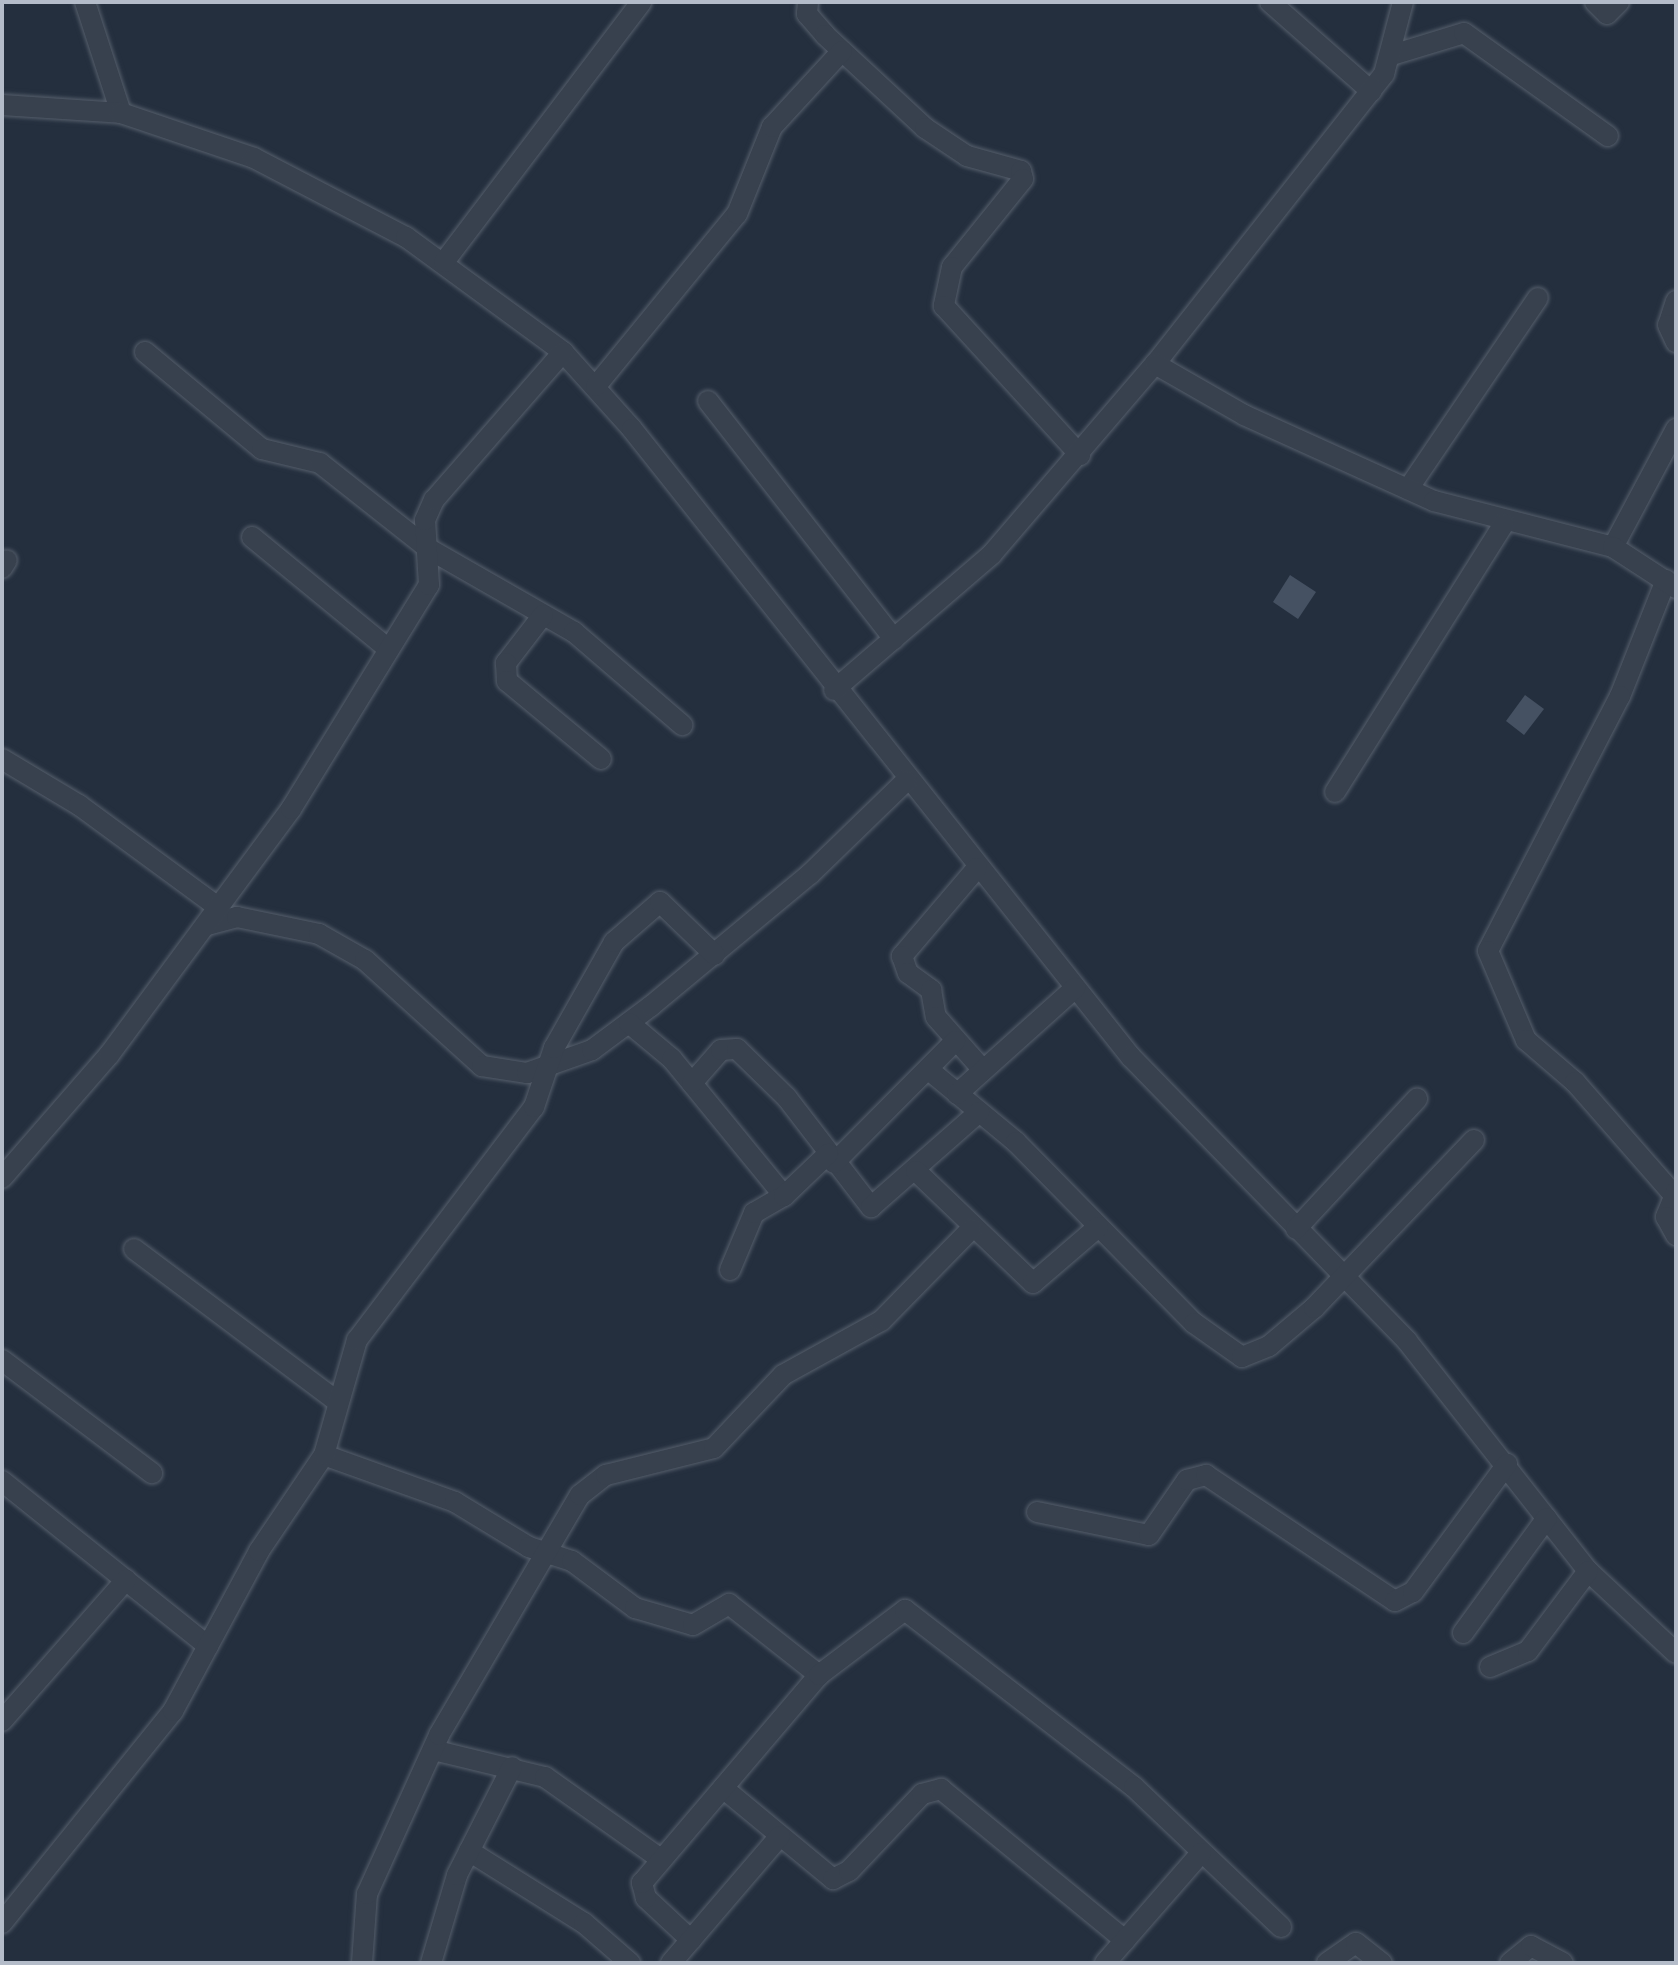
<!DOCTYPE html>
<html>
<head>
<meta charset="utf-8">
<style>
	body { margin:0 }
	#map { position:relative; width:1678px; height:1965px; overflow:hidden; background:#242f3e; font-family:"Roboto Condensed",sans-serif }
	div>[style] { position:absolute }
	.building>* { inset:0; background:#455162 }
	.roads { filter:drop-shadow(0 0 2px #565f6c) drop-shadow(0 0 2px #565f6c) }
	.street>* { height:20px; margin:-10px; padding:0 10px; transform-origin:10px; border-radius:10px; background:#38414e }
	span { translate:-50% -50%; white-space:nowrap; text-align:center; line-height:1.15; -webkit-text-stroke:6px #1d2633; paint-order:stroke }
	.frame { position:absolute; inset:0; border:4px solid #b4bcc9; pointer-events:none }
</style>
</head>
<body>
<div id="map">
	<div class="building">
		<div style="clip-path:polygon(1290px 575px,1316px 592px,1298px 619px,1273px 602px)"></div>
		<div style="clip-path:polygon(1525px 695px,1544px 709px,1524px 735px,1506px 721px)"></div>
	</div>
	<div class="roads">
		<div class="street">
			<div style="left:85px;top:2px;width:117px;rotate:72deg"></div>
			<div style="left:808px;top:2px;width:12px;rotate:95deg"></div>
			<div style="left:807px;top:14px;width:28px;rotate:49deg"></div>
			<div style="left:825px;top:35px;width:137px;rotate:42.9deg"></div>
			<div style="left:925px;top:128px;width:50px;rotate:33.7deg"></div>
			<div style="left:967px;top:156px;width:56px;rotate:15.5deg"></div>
			<div style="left:1021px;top:171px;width:8px;rotate:76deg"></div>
			<div style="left:1023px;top:179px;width:113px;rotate:128.9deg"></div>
			<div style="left:952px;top:267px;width:40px;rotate:102deg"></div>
			<div style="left:944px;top:306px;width:202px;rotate:47.6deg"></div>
			<div style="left:1270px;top:2px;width:135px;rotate:41.4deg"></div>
			<div style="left:1595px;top:2px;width:17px;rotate:45deg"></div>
			<div style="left:1607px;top:14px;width:17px;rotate:-45deg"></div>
			<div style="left:1392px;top:55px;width:75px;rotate:-17deg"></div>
			<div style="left:1464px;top:33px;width:177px;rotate:35.6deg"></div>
			<div style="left:2px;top:105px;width:119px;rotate:3.8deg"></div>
			<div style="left:121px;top:113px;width:140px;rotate:18.7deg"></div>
			<div style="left:254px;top:158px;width:171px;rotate:27.5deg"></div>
			<div style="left:406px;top:237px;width:195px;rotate:36.2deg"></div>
			<div style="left:563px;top:352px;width:103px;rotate:48.1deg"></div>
			<div style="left:632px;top:429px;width:802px;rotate:51.53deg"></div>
			<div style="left:1131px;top:1057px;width:396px;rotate:45.8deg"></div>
			<div style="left:1407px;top:1341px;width:293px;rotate:51.8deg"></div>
			<div style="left:1588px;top:1571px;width:120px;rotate:43deg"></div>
			<div style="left:444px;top:262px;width:326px;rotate:-52.8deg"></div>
			<div style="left:1676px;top:301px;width:25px;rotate:108deg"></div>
			<div style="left:1668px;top:325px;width:19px;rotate:65deg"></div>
			<div style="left:145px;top:352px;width:152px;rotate:39.7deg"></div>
			<div style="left:262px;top:449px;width:60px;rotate:13.6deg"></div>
			<div style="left:320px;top:463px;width:139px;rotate:38.3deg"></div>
			<div style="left:429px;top:549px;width:167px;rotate:29.8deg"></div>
			<div style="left:574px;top:632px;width:143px;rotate:40.7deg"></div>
			<div style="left:1155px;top:364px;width:370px;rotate:-51.7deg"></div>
			<div style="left:1384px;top:74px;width:74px;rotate:-75.2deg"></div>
			<div style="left:596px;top:386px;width:222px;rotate:-50.7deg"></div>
			<div style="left:737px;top:214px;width:94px;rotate:-68.1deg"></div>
			<div style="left:772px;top:127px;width:103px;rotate:-47.4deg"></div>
			<div style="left:708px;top:401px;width:302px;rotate:52deg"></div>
			<div style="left:1408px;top:489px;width:231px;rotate:-55.8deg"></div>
			<div style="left:252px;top:537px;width:175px;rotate:39.4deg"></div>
			<div style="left:1613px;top:547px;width:134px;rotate:-61.9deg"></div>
			<div style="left:2px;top:568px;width:9px;rotate:-58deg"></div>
			<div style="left:1666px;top:580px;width:125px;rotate:111.6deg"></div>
			<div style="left:1620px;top:696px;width:287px;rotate:117.4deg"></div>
			<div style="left:1488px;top:951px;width:97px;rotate:66.9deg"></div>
			<div style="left:1526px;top:1040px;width:65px;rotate:40.6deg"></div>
			<div style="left:1575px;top:1082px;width:150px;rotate:48.8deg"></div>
			<div style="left:543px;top:615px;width:61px;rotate:127.6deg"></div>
			<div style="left:506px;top:663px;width:18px;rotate:87deg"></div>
			<div style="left:507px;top:681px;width:122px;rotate:39.7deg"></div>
			<div style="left:834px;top:690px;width:208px;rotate:-40.7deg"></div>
			<div style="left:992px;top:554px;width:250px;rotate:-49.4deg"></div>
			<div style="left:1155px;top:364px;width:103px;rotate:29.8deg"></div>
			<div style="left:1244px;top:415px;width:209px;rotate:24.4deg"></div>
			<div style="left:1434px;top:501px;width:185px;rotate:14.4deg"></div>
			<div style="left:1613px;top:547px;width:75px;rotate:33.1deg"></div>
			<div style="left:2px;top:759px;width:90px;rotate:30.9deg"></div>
			<div style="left:79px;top:805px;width:174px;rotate:36.3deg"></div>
			<div style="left:1335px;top:792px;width:317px;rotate:-57.8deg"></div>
			<div style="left:977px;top:868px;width:116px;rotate:130.4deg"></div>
			<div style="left:902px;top:956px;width:18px;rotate:71deg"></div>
			<div style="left:908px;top:973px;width:29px;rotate:36deg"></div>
			<div style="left:931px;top:990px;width:27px;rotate:80deg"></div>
			<div style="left:936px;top:1017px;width:71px;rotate:48.4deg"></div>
			<div style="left:207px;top:925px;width:31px;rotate:-15deg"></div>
			<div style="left:237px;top:917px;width:84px;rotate:11.7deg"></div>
			<div style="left:319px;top:934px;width:53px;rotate:29.5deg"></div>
			<div style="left:365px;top:960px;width:158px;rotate:42.2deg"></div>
			<div style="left:482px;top:1066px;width:46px;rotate:8.8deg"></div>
			<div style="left:527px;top:1073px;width:69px;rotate:-19.5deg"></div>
			<div style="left:592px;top:1050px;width:74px;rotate:-36.7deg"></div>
			<div style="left:651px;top:1006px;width:207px;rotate:-39.7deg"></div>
			<div style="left:810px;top:874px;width:134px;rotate:-44.1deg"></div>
			<div style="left:629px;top:1023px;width:56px;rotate:39.9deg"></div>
			<div style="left:672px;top:1059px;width:177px;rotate:50.7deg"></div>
			<div style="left:929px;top:1070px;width:113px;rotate:39.6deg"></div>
			<div style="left:1016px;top:1142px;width:254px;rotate:45.5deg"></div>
			<div style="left:1194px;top:1323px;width:59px;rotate:35.3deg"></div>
			<div style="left:1242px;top:1357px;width:29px;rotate:-22deg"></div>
			<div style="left:1269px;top:1346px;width:59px;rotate:-40.2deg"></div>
			<div style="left:1314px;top:1308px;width:232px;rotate:-46.4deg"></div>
			<div style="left:692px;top:1083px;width:44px;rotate:-48.7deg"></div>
			<div style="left:721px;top:1050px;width:16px;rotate:-4deg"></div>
			<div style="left:737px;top:1049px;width:70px;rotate:44.4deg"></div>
			<div style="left:787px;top:1098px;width:138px;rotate:52.4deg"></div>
			<div style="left:871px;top:1207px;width:144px;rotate:-41.3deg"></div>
			<div style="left:957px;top:1094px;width:159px;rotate:-41.9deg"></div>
			<div style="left:834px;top:1163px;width:172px;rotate:-45.2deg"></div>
			<div style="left:916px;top:1171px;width:162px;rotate:43.7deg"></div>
			<div style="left:1033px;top:1283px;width:86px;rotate:-40.7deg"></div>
			<div style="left:2px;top:1178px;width:163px;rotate:-49deg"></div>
			<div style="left:109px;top:1055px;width:306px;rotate:-53.5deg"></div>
			<div style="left:291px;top:809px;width:263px;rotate:-58.4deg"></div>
			<div style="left:429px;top:585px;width:65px;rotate:-93.5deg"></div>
			<div style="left:425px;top:520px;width:22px;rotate:-66deg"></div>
			<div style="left:434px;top:500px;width:196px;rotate:-48.9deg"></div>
			<div style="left:1676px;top:1192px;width:27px;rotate:112deg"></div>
			<div style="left:1666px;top:1217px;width:21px;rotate:61deg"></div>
			<div style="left:1296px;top:1229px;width:178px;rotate:-47.1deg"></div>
			<div style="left:134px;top:1249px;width:255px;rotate:36.9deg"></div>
			<div style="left:730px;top:1270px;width:62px;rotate:-67.2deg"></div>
			<div style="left:754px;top:1213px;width:34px;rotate:-30deg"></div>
			<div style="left:784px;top:1196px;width:61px;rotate:-43.7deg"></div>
			<div style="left:2px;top:1360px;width:188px;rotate:37deg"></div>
			<div style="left:324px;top:1455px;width:139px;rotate:19.7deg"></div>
			<div style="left:455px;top:1502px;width:87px;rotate:31.3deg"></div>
			<div style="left:529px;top:1547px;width:45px;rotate:18deg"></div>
			<div style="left:572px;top:1561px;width:79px;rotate:36.7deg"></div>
			<div style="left:635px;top:1608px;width:60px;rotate:16.3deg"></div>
			<div style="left:693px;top:1625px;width:42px;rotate:-30.3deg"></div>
			<div style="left:729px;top:1604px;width:115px;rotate:38.3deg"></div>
			<div style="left:2px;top:1481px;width:264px;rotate:38.7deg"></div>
			<div style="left:1037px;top:1512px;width:114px;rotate:11.6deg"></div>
			<div style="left:1149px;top:1535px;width:67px;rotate:-55.4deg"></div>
			<div style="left:1187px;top:1480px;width:20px;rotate:-15deg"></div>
			<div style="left:1206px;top:1475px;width:227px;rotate:33.7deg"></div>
			<div style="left:1395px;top:1601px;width:20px;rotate:-27deg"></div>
			<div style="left:1413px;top:1592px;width:159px;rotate:-53.7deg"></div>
			<div style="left:1463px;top:1633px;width:142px;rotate:-53.9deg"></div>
			<div style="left:1490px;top:1667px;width:41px;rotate:-22.8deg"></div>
			<div style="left:1528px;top:1651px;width:100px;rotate:-53.1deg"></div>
			<div style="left:2px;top:1721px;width:188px;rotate:-48.7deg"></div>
			<div style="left:433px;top:1750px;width:115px;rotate:13.6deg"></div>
			<div style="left:545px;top:1777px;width:142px;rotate:35.3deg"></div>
			<div style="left:723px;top:1788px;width:143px;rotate:39.6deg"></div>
			<div style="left:833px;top:1879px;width:18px;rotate:-27deg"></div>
			<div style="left:849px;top:1871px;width:106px;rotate:-46.5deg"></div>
			<div style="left:922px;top:1794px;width:20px;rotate:-15deg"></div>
			<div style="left:941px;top:1789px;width:238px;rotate:39.4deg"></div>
			<div style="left:469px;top:1851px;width:136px;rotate:32.1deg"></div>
			<div style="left:584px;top:1923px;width:61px;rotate:41deg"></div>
			<div style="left:2px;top:1923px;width:272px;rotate:-51.1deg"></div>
			<div style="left:173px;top:1711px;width:182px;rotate:-61.7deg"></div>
			<div style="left:259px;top:1551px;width:116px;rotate:-55.9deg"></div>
			<div style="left:324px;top:1455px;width:120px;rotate:-74deg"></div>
			<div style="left:357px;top:1340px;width:293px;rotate:-52.8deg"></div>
			<div style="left:534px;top:1107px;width:62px;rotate:-71.3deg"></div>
			<div style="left:554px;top:1048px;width:122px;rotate:-60.5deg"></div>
			<div style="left:614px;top:942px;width:61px;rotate:-41deg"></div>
			<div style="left:660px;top:902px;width:76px;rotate:43.9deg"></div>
			<div style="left:691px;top:1940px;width:62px;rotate:-137deg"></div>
			<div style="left:646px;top:1898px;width:16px;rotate:-105deg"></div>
			<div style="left:642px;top:1883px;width:273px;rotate:-49.6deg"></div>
			<div style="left:819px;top:1675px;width:108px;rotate:-37.1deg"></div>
			<div style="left:905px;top:1610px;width:289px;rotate:37.7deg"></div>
			<div style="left:1134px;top:1787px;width:203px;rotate:43.6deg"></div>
			<div style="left:362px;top:1963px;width:69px;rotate:-85.9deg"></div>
			<div style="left:367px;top:1894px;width:175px;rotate:-65.6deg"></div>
			<div style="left:439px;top:1735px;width:278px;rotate:-59.6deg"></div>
			<div style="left:580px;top:1495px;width:33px;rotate:-38deg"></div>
			<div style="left:606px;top:1475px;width:111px;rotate:-14deg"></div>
			<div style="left:714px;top:1448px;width:100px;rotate:-46.6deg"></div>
			<div style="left:783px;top:1375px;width:112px;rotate:-28.9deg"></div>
			<div style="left:881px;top:1321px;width:129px;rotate:-45.6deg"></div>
			<div style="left:431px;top:1963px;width:92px;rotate:-73.5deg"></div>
			<div style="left:457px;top:1875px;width:121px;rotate:-63deg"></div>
			<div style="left:671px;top:1963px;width:167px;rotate:-49.4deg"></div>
			<div style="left:1105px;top:1963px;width:146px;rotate:-48.9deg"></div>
			<div style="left:1327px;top:1963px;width:35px;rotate:-35deg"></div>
			<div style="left:1356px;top:1943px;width:33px;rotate:38deg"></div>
			<div style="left:1510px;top:1963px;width:27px;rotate:-39deg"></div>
			<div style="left:1531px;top:1946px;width:36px;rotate:28deg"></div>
		</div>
	</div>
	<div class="frame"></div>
</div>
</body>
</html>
